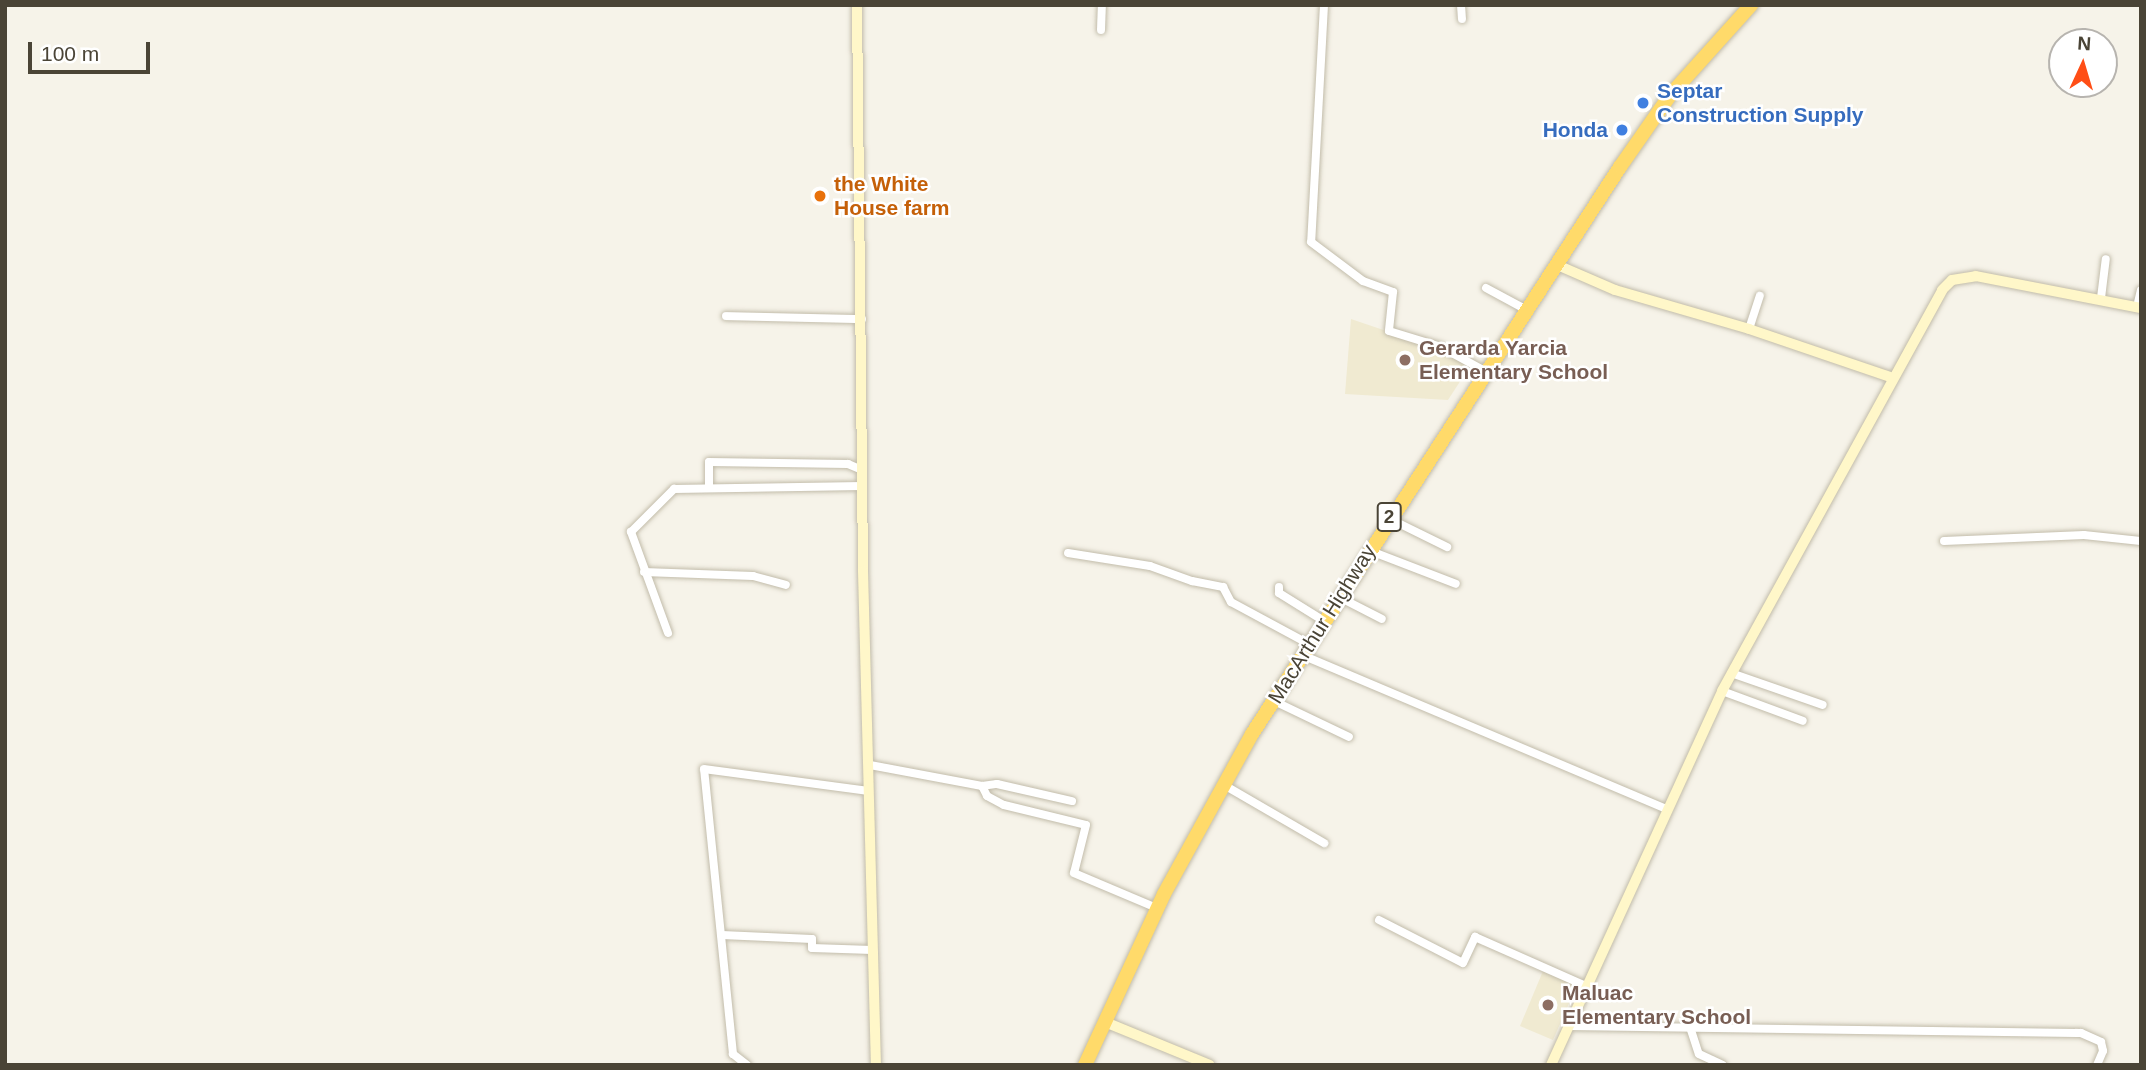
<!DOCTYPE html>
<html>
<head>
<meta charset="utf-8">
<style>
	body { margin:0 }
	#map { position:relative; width:2146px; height:1070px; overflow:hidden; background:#f6f3e9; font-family:Arial,sans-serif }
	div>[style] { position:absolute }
	.education>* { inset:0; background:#f0ead1 }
	.roads { filter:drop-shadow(0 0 2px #c2bcaa) drop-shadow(0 0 2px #c2bcaa) }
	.street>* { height:8px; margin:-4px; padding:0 4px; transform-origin:4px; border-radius:4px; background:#fff }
	.secondary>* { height:10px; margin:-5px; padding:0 5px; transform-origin:5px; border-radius:5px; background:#fff7c9 }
	.highway>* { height:14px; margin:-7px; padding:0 7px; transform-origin:7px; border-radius:7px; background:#ffda6a }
	.dots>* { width:19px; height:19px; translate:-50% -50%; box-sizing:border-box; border:4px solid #fff; border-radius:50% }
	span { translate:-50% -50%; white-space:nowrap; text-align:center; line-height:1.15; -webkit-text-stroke:5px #fff; paint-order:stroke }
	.shield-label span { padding:2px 5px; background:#fff; border:2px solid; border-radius:5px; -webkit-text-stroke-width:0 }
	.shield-label { font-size:19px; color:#4a4436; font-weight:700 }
	.shop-label { font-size:21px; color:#366cbe; font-weight:700 }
	.left { translate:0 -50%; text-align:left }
	.right { translate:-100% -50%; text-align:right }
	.food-label { font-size:21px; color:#c56008; font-weight:700 }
	.education-label { font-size:21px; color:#785e54; font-weight:700 }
	.street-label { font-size:21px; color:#4a4436 }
	.frame { position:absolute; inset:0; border:7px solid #4a4436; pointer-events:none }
	.north { position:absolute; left:2048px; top:28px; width:70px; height:70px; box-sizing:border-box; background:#fff; border:2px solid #b7b4af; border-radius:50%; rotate:4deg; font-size:19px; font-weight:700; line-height:28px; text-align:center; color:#4a4436 }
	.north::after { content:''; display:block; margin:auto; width:24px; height:32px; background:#ff4e16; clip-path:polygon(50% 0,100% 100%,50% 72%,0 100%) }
	.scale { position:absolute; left:28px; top:42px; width:122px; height:32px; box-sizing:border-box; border:4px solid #4a4436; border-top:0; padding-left:9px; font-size:21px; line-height:24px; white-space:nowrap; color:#4a4436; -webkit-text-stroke:5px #fff; paint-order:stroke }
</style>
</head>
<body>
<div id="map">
	<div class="education">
		<div style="clip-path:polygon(1351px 319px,1454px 354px,1470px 366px,1448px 400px,1345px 394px)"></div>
		<div style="clip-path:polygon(1543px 971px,1577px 985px,1553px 1040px,1520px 1026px)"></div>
	</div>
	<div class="roads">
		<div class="street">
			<div style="left:1324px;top:5px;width:237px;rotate:93.1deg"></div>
			<div style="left:1311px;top:242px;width:65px;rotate:36.9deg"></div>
			<div style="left:1363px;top:281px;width:32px;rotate:20deg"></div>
			<div style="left:1393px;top:292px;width:39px;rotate:96deg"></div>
			<div style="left:1389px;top:331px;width:54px;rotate:17.1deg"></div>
			<div style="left:1441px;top:347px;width:50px;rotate:28.6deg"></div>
			<div style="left:1461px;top:5px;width:14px;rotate:86deg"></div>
			<div style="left:1101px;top:30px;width:25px;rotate:-88deg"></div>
			<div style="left:1486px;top:288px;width:44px;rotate:28.3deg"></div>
			<div style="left:2101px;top:298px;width:39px;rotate:-83deg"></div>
			<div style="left:2137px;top:307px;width:17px;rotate:-77deg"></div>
			<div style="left:726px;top:316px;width:136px;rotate:1.3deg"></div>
			<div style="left:1749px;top:329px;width:35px;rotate:-72deg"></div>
			<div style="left:709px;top:486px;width:24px;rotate:-90deg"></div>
			<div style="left:709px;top:462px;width:139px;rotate:0.8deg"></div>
			<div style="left:848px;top:464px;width:15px;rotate:23deg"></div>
			<div style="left:1388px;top:518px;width:66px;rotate:26.2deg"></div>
			<div style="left:1944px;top:541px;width:140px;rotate:-2.5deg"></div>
			<div style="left:2084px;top:535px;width:57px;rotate:6deg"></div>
			<div style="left:1368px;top:550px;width:94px;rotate:21.1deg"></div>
			<div style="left:1068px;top:553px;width:83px;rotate:9deg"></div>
			<div style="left:1150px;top:566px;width:45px;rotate:19.7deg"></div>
			<div style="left:1192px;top:581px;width:32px;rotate:11deg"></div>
			<div style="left:1223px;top:587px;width:17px;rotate:62deg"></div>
			<div style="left:1231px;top:602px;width:89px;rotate:28.3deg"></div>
			<div style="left:644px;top:572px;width:109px;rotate:2.1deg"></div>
			<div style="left:753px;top:576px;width:34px;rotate:15deg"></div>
			<div style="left:1279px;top:587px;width:6px;rotate:90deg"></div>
			<div style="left:1279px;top:593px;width:53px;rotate:31.9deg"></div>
			<div style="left:1339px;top:597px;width:48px;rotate:27.1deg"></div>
			<div style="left:668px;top:633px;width:108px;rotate:-110.1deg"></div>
			<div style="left:631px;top:532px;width:61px;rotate:-45deg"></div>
			<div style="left:674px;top:489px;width:188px;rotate:-0.9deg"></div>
			<div style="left:1302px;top:655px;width:394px;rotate:22.9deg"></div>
			<div style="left:1731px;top:673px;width:97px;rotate:19.2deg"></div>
			<div style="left:1722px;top:691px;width:86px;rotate:20.3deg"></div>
			<div style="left:1274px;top:701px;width:83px;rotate:25.6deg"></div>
			<div style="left:870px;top:765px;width:114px;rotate:10.6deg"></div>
			<div style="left:982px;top:786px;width:15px;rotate:-8deg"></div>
			<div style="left:997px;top:784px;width:77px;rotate:12.8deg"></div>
			<div style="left:1224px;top:785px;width:116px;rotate:30.1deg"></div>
			<div style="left:982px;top:786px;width:11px;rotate:63deg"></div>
			<div style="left:987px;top:796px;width:19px;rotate:28deg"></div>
			<div style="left:1004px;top:805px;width:84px;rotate:13.7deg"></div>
			<div style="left:1086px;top:825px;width:49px;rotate:104deg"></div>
			<div style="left:1074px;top:873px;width:90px;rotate:22.9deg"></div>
			<div style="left:1379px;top:920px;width:94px;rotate:27.1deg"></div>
			<div style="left:1463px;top:963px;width:29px;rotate:-65deg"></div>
			<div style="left:1475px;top:937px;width:121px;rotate:23.8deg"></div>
			<div style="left:722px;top:935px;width:90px;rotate:2.5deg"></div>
			<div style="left:812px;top:939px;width:9px;rotate:90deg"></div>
			<div style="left:812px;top:948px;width:60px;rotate:1.9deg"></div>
			<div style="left:1569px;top:1026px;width:512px;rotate:0.78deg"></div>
			<div style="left:2081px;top:1033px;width:22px;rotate:24deg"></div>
			<div style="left:2101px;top:1042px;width:9px;rotate:77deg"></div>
			<div style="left:2103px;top:1051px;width:15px;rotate:113deg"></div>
			<div style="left:1690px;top:1027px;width:28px;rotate:72deg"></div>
			<div style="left:1699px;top:1054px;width:26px;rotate:25deg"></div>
			<div style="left:747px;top:1065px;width:18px;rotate:-142deg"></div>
			<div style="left:733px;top:1054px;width:286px;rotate:-95.8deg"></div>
			<div style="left:704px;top:769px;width:166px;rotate:7.6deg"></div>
		</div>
		<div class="secondary">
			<div style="left:857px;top:5px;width:566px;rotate:89.39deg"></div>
			<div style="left:863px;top:571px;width:494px;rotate:88.5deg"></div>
			<div style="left:1555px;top:264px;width:65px;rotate:23.4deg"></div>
			<div style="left:1615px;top:290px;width:140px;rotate:16.2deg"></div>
			<div style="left:1749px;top:329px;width:152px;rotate:18.8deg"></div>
			<div style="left:1105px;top:1022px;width:113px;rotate:22.3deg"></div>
			<div style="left:1551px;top:1065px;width:411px;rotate:-65.4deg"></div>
			<div style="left:1722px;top:691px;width:457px;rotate:-61.2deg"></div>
			<div style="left:1942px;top:290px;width:14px;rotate:-45deg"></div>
			<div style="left:1952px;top:280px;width:24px;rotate:-9deg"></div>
			<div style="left:1976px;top:276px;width:168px;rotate:11deg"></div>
		</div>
		<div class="highway">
			<div style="left:1085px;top:1065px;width:188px;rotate:-65.2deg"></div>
			<div style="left:1164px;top:894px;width:183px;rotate:-61.2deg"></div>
			<div style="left:1252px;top:734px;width:676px;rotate:-57.02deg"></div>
			<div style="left:1620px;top:167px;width:89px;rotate:-55.1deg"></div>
			<div style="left:1671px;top:94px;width:120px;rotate:-48deg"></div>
		</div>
	</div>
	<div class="dots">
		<div style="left:1643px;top:103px;background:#3f7fe0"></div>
		<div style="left:1622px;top:130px;background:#3f7fe0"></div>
		<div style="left:820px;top:196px;background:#e8710a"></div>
		<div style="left:1405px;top:360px;background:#8d6e63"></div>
		<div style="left:1548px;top:1005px;background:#8d6e63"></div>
	</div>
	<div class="shield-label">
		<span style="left:1389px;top:517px">2</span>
	</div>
	<div class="shop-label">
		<span class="left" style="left:1657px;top:103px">Septar<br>Construction Supply</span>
		<span class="right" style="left:1608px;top:130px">Honda</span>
	</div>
	<div class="food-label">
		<span class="left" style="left:834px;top:196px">the White<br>House farm</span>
	</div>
	<div class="education-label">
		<span class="left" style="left:1419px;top:360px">Gerarda Yarcia<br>Elementary School</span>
		<span class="left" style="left:1562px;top:1005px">Maluac<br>Elementary School</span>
	</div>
	<div class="street-label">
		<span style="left:1322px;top:624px;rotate:-58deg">MacArthur Highway</span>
	</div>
	<div class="frame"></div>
	<div class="north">N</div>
	<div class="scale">100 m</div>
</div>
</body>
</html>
